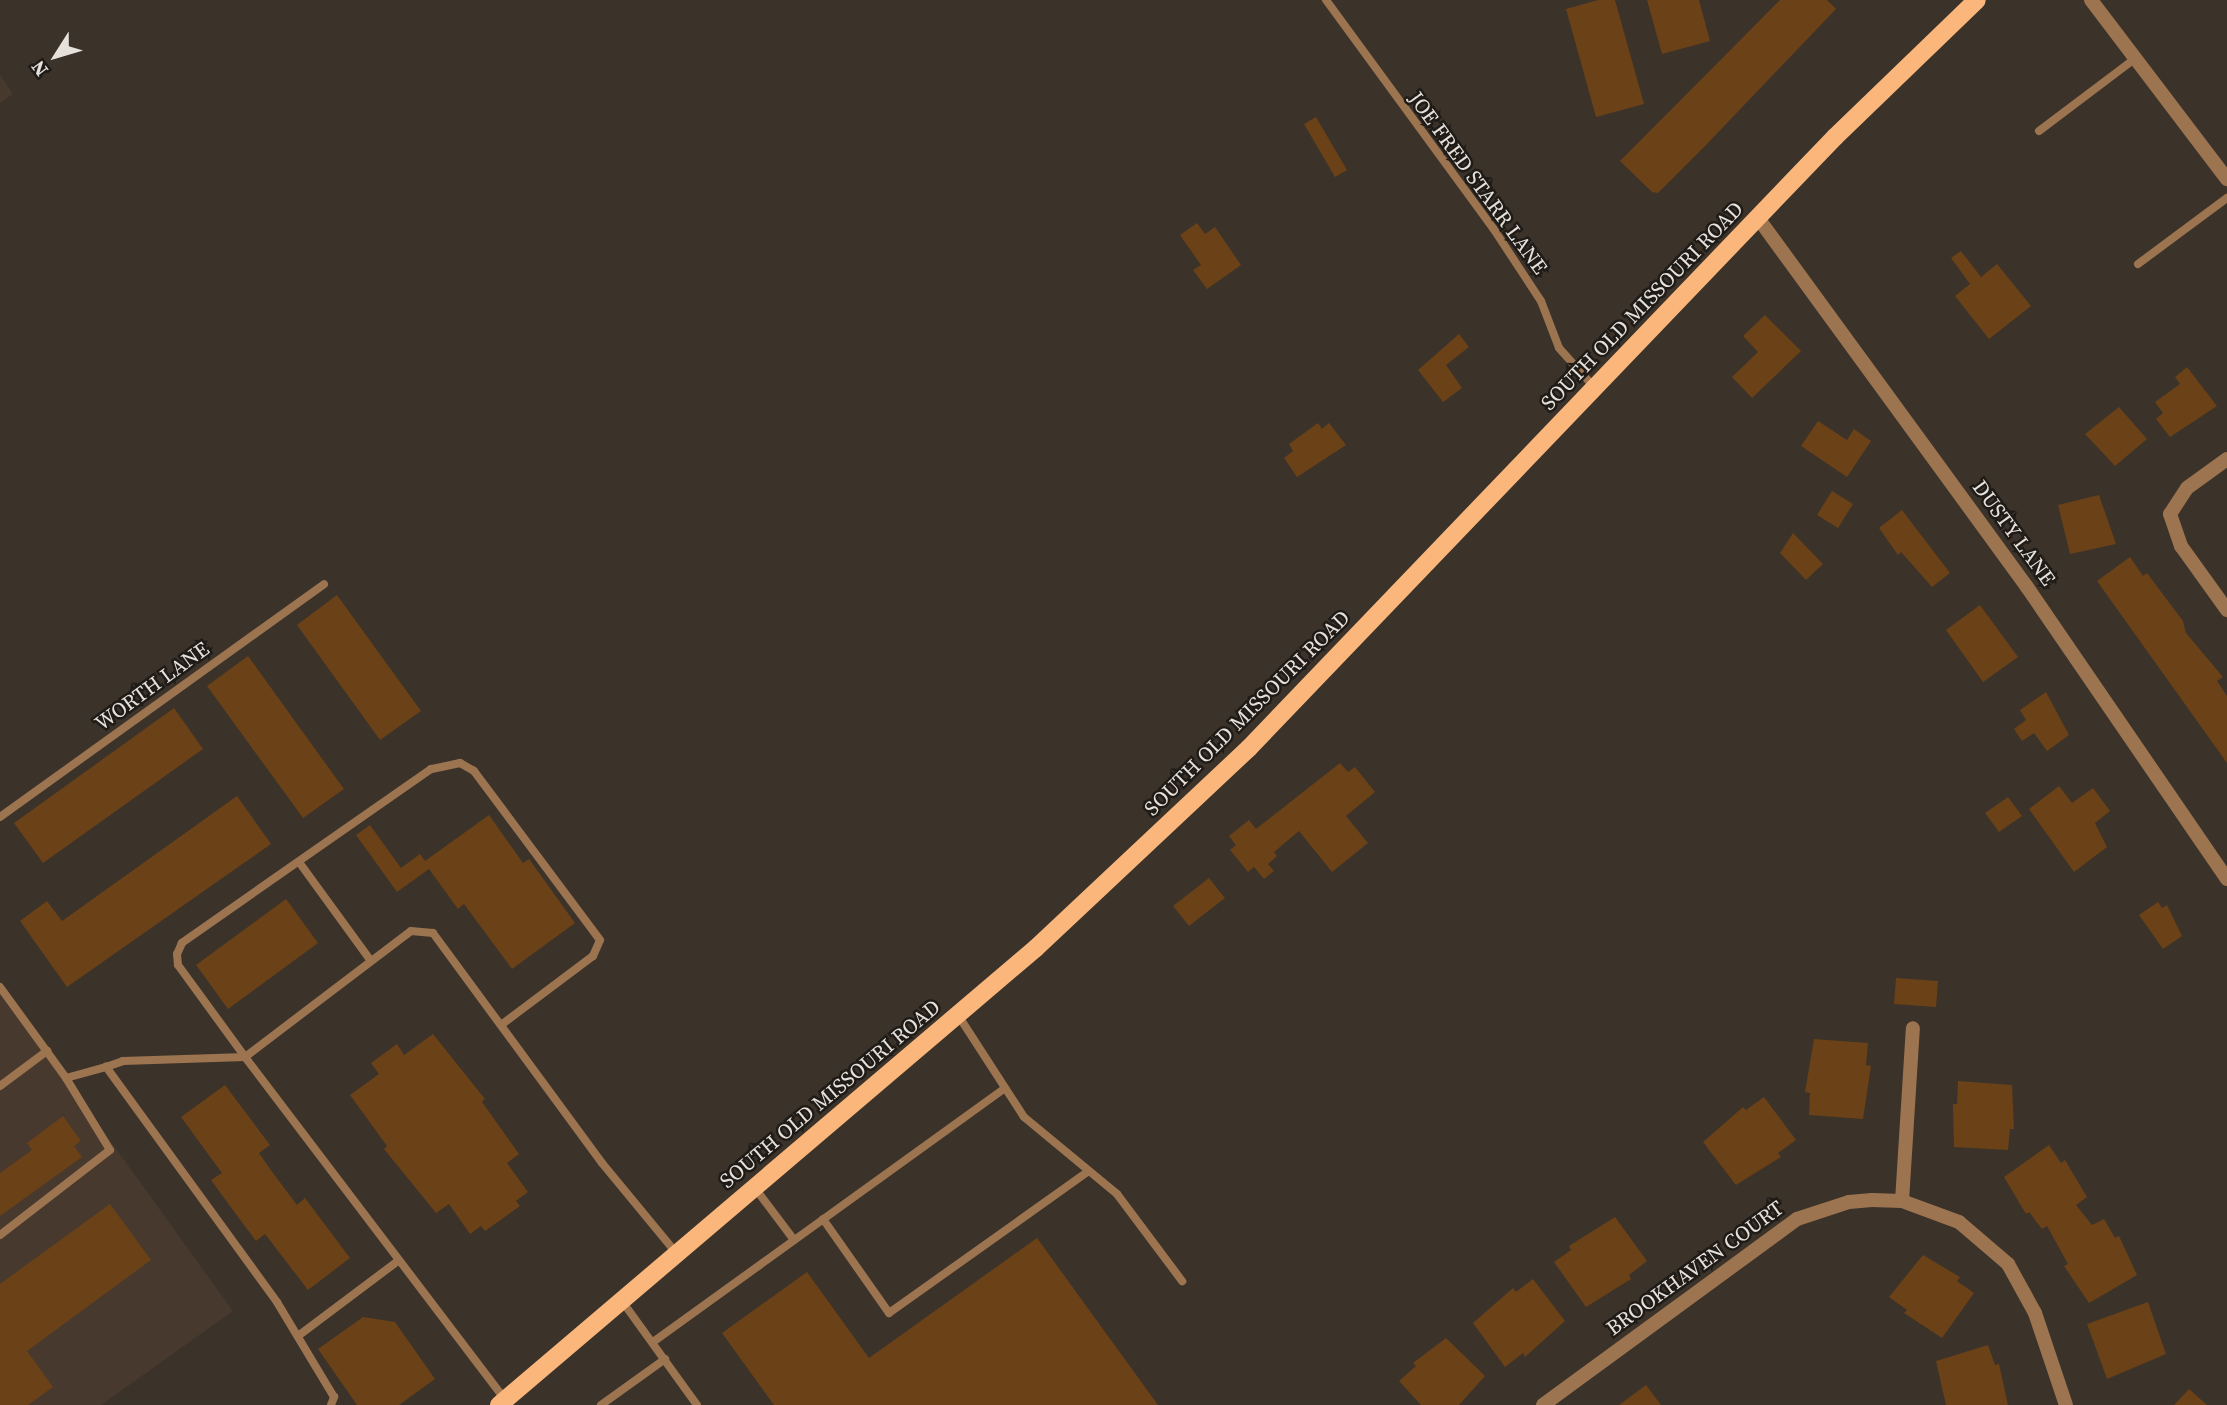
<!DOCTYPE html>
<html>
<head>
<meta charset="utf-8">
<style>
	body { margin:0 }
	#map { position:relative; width:2227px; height:1405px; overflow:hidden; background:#3b322a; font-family:"Source Serif 4",serif }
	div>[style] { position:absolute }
	.built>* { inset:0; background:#48392e }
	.building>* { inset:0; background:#6b4117 }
	.service>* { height:8px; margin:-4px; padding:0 4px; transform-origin:4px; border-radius:4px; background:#9d7450 }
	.minor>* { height:14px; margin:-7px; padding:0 7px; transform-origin:7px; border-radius:7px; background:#9d7450 }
	.primary>* { height:18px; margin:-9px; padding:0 9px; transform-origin:9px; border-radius:9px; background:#fbb77b }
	span { translate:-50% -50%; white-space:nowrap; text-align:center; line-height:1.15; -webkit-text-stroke:5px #1f1b17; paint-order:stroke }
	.street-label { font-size:21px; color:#e7e1dc }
	.north { position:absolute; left:21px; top:21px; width:70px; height:70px; -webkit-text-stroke:5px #1f1b17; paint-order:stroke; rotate:233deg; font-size:19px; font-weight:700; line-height:28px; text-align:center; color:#e7e1dc }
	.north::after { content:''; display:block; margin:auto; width:24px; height:32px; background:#e7e1dc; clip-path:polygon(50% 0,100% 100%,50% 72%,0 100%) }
</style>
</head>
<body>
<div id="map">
	<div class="built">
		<div style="clip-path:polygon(0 75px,13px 94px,0 103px)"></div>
		<div style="clip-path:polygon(0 988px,233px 1311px,101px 1405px,0 1405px)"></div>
	</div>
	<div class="building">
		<div style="clip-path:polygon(1598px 0,1615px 0,1644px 104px,1596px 117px,1566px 9px)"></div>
		<div style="clip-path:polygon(1647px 0,1699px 0,1710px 41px,1662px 54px)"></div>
		<div style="clip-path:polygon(1780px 0,1827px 0,1836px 9px,1707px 144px,1658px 193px,1652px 192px,1620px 161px)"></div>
		<div style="clip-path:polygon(1316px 117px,1347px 170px,1335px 177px,1304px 124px)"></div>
		<div style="clip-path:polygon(1197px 223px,1205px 234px,1215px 227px,1241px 265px,1207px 289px,1193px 270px,1201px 265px,1180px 235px)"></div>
		<div style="clip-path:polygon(1961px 251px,1981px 277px,1997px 264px,2031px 306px,1989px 339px,1955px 296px,1970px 284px,1951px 258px)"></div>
		<div style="clip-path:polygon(1765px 315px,1801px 351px,1752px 398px,1732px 377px,1758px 352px,1743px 336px)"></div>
		<div style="clip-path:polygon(1459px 334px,1469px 347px,1446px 365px,1462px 388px,1443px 402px,1418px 370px)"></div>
		<div style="clip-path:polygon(2187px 367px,2217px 406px,2170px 437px,2156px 419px,2163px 413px,2155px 402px,2180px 384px,2175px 377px)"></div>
		<div style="clip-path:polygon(2119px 407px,2147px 439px,2115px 466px,2085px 434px)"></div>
		<div style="clip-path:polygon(1818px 421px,1847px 440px,1854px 429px,1871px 441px,1847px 477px,1801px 446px)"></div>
		<div style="clip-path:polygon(1318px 423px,1322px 429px,1329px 423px,1346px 445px,1297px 477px,1284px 458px,1293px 451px,1289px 444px)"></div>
		<div style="clip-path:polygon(1832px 491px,1853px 504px,1838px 528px,1817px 515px)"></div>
		<div style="clip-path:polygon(2099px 495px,2116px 544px,2070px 554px,2058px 505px)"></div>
		<div style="clip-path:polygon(1902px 510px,1950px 573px,1932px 587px,1901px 552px,1898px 555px,1879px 528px)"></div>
		<div style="clip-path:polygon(1793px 533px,1823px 564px,1806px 580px,1780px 553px)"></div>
		<div style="clip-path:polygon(2130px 557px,2143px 576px,2147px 573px,2183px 621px,2186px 633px,2223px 677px,2217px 681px,2227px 696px,2227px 763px,2097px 581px)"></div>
		<div style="clip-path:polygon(337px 595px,421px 711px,380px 740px,297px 625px)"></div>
		<div style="clip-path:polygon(1980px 605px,2018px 657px,1983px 682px,1946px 630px)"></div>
		<div style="clip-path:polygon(248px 656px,344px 789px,303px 818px,207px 686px)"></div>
		<div style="clip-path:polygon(2046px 692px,2069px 735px,2047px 751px,2034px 733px,2022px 741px,2014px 729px,2026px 720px,2020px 710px)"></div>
		<div style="clip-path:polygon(174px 708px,203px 749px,43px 863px,14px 823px)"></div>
		<div style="clip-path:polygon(1340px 763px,1348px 772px,1355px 767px,1375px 792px,1346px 816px,1368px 843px,1332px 872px,1299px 831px,1274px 852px,1277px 856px,1268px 864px,1274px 871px,1264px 879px,1254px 867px,1248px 872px,1230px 850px,1236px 845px,1229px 836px,1249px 820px,1256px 829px)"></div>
		<div style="clip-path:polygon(2059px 786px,2072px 803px,2093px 788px,2110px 811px,2095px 823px,2107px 847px,2074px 872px,2029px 809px)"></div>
		<div style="clip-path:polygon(237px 796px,271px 844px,67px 987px,20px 921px,47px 901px,62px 921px)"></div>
		<div style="clip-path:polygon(2008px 797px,2022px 816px,1999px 832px,1985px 813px)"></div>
		<div style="clip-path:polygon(489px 815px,523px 863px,529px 859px,575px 923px,512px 969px,464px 904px,458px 909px,429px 869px,397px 892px,356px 835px,370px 825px,401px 868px,420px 854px,425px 861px)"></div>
		<div style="clip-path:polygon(1209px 878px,1225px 898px,1189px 926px,1173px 906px)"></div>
		<div style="clip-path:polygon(286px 899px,318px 943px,228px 1009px,196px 965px)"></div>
		<div style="clip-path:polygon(2158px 902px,2162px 908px,2167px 905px,2182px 936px,2163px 949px,2139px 915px)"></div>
		<div style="clip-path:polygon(1896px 978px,1938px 981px,1936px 1007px,1894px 1004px)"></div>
		<div style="clip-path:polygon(433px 1034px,485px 1099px,482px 1102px,519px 1154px,507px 1163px,528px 1192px,516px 1201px,520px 1206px,485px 1231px,481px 1226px,470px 1234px,449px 1204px,436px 1213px,384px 1149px,387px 1146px,350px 1095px,379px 1074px,371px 1063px,397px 1044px,404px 1055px)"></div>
		<div style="clip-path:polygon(1814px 1039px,1868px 1043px,1866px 1065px,1871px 1066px,1863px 1119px,1809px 1115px,1810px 1093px,1805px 1092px)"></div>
		<div style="clip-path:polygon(1958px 1081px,2012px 1085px,2014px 1129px,2010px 1129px,2008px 1150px,1954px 1147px,1953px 1104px,1957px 1104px)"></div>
		<div style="clip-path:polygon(225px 1085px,270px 1145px,259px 1153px,273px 1173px,297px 1205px,305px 1198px,350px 1258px,308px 1290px,265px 1234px,256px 1241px,238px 1217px,211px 1180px,222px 1173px,181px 1117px)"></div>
		<div style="clip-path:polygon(1764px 1097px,1796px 1140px,1778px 1153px,1781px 1157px,1736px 1185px,1703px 1142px,1743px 1107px,1746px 1110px)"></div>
		<div style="clip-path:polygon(63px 1116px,81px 1141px,74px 1146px,82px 1157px,0 1216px,0 1173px,32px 1150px,27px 1143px)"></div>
		<div style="clip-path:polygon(2049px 1145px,2061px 1163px,2065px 1160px,2087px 1197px,2076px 1205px,2092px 1225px,2104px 1219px,2115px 1238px,2119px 1236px,2137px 1275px,2089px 1303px,2064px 1266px,2068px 1264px,2047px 1226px,2042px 1229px,2029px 1212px,2026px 1214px,2004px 1177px)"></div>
		<div style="clip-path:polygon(110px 1204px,151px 1260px,27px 1351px,53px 1387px,28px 1405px,0 1405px,0 1284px)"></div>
		<div style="clip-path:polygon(1615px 1217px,1647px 1261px,1629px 1275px,1631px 1279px,1586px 1307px,1554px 1262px,1571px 1250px,1569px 1246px)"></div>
		<div style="clip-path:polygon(1037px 1238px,1158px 1405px,774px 1405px,722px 1333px,807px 1272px,869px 1358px)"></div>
		<div style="clip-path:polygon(1923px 1255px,1960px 1277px,1957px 1281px,1974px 1293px,1942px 1338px,1904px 1313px,1907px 1310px,1889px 1297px)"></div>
		<div style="clip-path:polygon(1533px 1279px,1565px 1321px,1525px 1357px,1523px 1353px,1505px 1367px,1473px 1323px,1513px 1288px,1516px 1292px)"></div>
		<div style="clip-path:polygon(2148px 1302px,2166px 1354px,2107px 1379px,2087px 1324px)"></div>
		<div style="clip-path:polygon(363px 1317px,395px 1322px,435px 1379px,399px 1405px,357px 1405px,318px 1349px)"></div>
		<div style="clip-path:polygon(1446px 1338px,1485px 1376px,1459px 1405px,1421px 1405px,1399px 1381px,1416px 1366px,1413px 1363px)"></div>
		<div style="clip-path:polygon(1988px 1345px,1995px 1365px,1999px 1364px,2008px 1405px,1946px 1405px,1936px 1361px)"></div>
		<div style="clip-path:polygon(1646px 1385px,1661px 1405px,1619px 1405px)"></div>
		<div style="clip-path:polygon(2189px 1389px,2207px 1405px,2174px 1405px)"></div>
	</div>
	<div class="service">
		<div style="left:1326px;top:0;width:283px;rotate:53.8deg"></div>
		<div style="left:1493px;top:228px;width:87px;rotate:56.7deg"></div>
		<div style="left:1541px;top:301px;width:50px;rotate:69deg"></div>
		<div style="left:1559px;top:348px;width:54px;rotate:48deg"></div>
		<div style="left:2039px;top:131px;width:121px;rotate:-37deg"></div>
		<div style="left:2138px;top:264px;width:111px;rotate:-36.6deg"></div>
		<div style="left:0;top:817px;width:399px;rotate:-35.7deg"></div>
		<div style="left:299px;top:862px;width:122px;rotate:54deg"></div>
		<div style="left:0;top:987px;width:112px;rotate:54deg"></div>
		<div style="left:66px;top:1078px;width:41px;rotate:-15.4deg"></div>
		<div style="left:958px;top:1015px;width:121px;rotate:57.1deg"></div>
		<div style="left:1024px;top:1117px;width:121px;rotate:39.6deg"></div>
		<div style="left:1117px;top:1194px;width:109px;rotate:53.2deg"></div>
		<div style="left:501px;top:1025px;width:115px;rotate:-36.9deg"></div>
		<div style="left:593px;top:956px;width:17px;rotate:-66deg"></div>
		<div style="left:600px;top:940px;width:211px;rotate:-126.7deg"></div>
		<div style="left:474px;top:771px;width:16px;rotate:-150deg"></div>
		<div style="left:460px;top:763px;width:30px;rotate:168deg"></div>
		<div style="left:431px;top:769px;width:304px;rotate:145.1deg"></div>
		<div style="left:182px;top:943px;width:12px;rotate:114deg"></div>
		<div style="left:177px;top:954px;width:11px;rotate:85deg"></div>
		<div style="left:178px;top:965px;width:114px;rotate:53.9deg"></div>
		<div style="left:245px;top:1057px;width:208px;rotate:-37.2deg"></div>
		<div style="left:411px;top:931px;width:22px;rotate:5deg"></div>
		<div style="left:433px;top:933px;width:285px;rotate:53.7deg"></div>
		<div style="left:602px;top:1163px;width:118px;rotate:50.5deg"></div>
		<div style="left:0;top:1086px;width:59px;rotate:-36.7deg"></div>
		<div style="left:755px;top:1188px;width:65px;rotate:53.1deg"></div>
		<div style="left:823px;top:1219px;width:115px;rotate:54.9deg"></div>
		<div style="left:889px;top:1313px;width:245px;rotate:-35.4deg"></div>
		<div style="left:0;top:1235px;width:139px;rotate:-37.7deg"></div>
		<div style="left:110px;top:1150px;width:84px;rotate:-121.4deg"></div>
		<div style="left:622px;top:1301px;width:128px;rotate:54.2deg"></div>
		<div style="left:298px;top:1336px;width:125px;rotate:-36.9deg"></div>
		<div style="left:653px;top:1342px;width:434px;rotate:-35.8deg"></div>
		<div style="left:331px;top:1405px;width:9px;rotate:-69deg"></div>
		<div style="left:334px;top:1397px;width:111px;rotate:-121deg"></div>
		<div style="left:277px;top:1302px;width:291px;rotate:-126deg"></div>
		<div style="left:106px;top:1067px;width:18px;rotate:-19deg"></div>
		<div style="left:123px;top:1061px;width:122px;rotate:-1.9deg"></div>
		<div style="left:245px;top:1057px;width:430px;rotate:52.8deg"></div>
		<div style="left:601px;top:1405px;width:79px;rotate:-35.7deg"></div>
	</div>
	<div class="minor">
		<div style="left:2091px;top:0;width:225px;rotate:52.8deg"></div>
		<div style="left:1758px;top:218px;width:457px;rotate:53.9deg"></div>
		<div style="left:2027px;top:587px;width:354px;rotate:55.6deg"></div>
		<div style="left:2227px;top:459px;width:49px;rotate:144.1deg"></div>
		<div style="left:2187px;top:488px;width:31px;rotate:123deg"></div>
		<div style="left:2170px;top:514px;width:34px;rotate:71deg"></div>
		<div style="left:2181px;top:546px;width:79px;rotate:54.3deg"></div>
		<div style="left:1902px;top:1201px;width:173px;rotate:-86.4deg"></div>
		<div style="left:1543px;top:1405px;width:315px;rotate:-36.2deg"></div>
		<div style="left:1797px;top:1219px;width:55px;rotate:-18.1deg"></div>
		<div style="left:1849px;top:1202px;width:23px;rotate:-5deg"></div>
		<div style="left:1872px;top:1200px;width:30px;rotate:2deg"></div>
		<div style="left:1902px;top:1201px;width:61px;rotate:20.2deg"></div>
		<div style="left:1959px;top:1222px;width:65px;rotate:40.6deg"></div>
		<div style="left:2008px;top:1264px;width:56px;rotate:61.1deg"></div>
		<div style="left:2035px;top:1313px;width:97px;rotate:71.4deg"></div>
	</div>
	<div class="primary">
		<div style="left:499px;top:1405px;width:705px;rotate:-40.4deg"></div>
		<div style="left:1036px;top:948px;width:292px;rotate:-43.2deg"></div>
		<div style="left:1249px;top:748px;width:847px;rotate:-46.2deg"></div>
		<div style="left:1835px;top:137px;width:197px;rotate:-44deg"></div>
	</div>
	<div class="street-label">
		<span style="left:1478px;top:183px;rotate:54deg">JOE FRED STARR LANE</span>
		<span style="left:1642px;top:306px;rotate:-46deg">SOUTH OLD MISSOURI ROAD</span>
		<span style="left:2014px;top:533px;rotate:54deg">DUSTY LANE</span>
		<span style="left:152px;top:686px;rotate:-36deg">WORTH LANE</span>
		<span style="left:1247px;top:713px;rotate:-45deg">SOUTH OLD MISSOURI ROAD</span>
		<span style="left:830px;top:1094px;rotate:-40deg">SOUTH OLD MISSOURI ROAD</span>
		<span style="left:1695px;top:1268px;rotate:-36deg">BROOKHAVEN COURT</span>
	</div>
	<div class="north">N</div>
</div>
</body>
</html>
